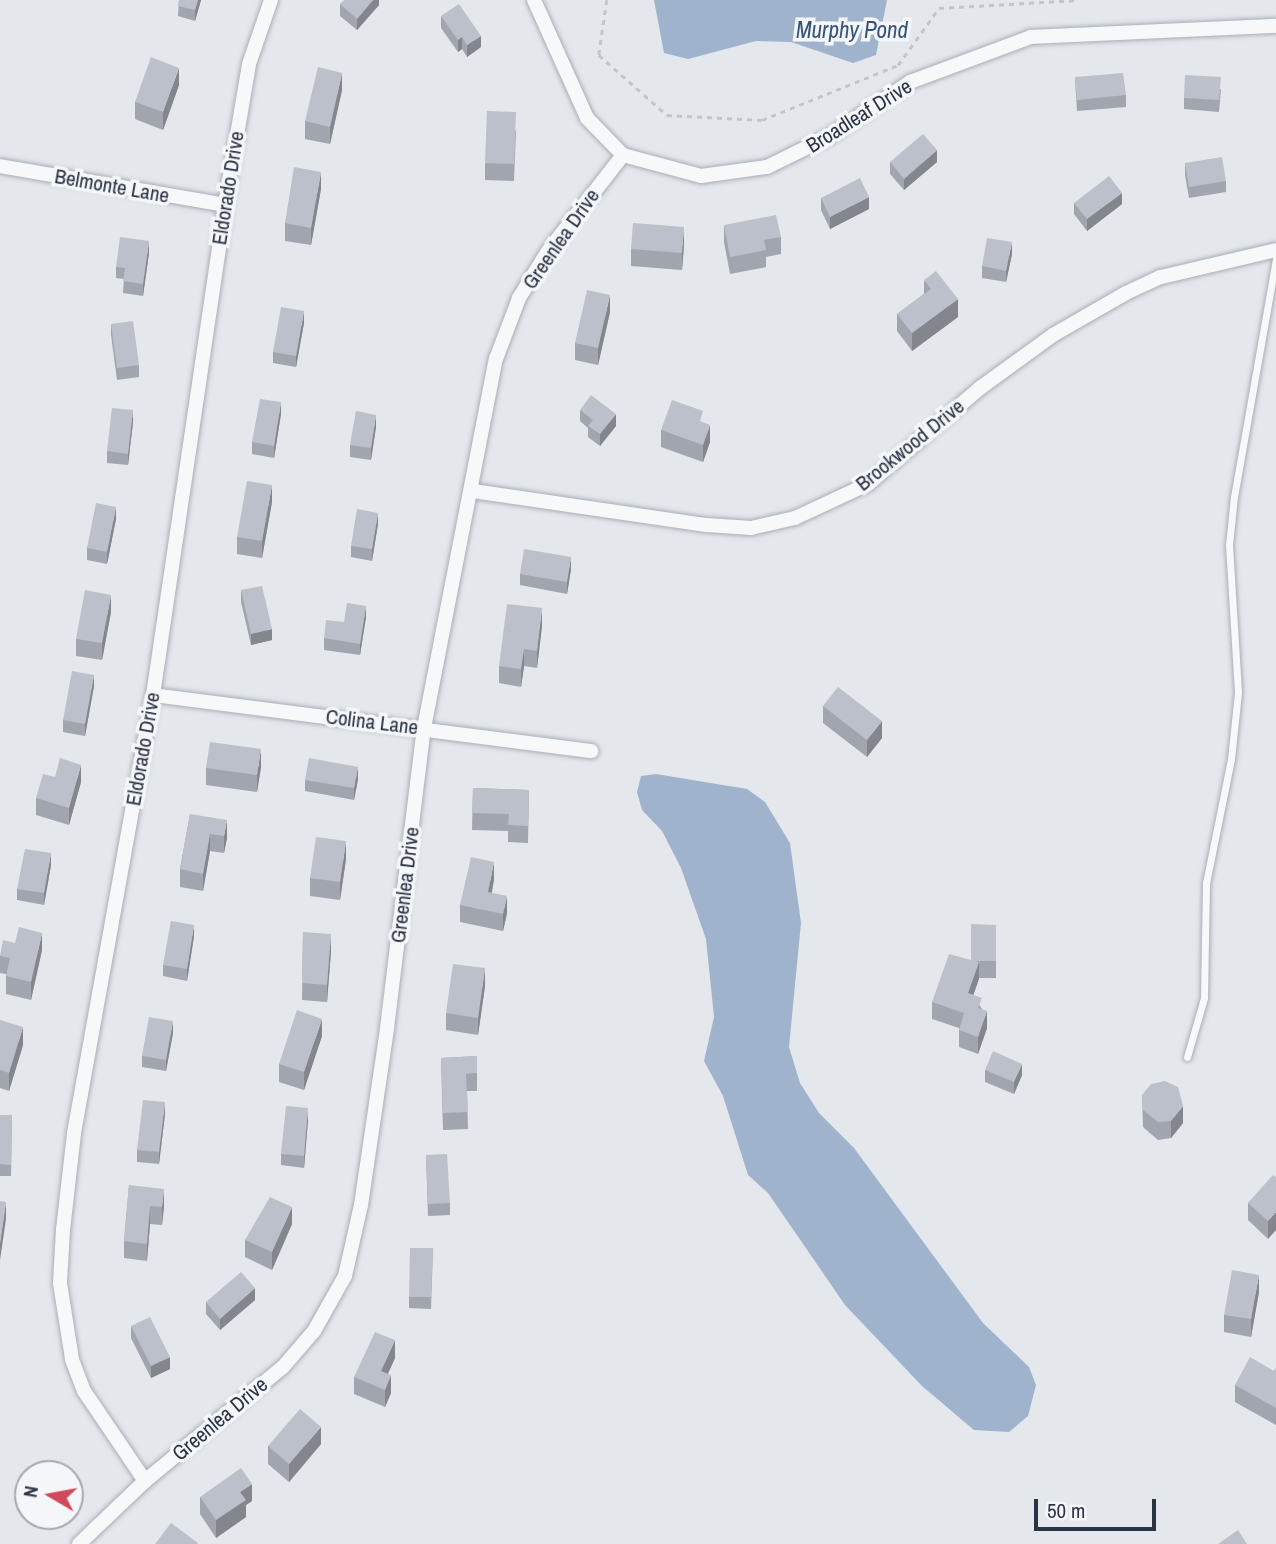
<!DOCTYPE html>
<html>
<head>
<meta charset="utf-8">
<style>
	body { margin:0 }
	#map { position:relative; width:1276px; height:1544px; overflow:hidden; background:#e4e7ec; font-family:"Archivo Narrow",sans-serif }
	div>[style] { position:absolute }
	.water>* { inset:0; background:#9fb4cc }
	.path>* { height:2.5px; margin-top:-1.25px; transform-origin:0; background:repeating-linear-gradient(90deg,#c2c5cb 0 5px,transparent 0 10px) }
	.roads { filter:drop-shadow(0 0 2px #a9aeb7) drop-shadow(0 0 2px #a9aeb7) }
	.lane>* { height:7px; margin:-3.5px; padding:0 3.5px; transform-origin:3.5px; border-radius:3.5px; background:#f7f8fa }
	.street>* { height:14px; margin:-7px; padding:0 7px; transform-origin:7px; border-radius:7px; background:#f7f8fa }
	.wall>* { inset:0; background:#a1a5ae }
	.shaded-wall>* { inset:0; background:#83868d }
	.building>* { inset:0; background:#bbc0ca }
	span { translate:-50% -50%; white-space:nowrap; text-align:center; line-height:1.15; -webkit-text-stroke:7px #f4f6f9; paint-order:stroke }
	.street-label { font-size:21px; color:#2b3445 }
	.water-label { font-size:23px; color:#34527a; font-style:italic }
	.north { position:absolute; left:14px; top:1460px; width:70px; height:70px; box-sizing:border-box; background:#f4f6f9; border:2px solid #a4a8b1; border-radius:50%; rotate:280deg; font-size:19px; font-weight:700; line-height:28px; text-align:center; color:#2b3445 }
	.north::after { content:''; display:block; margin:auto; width:24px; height:32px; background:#d1495b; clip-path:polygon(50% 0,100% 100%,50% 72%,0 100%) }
	.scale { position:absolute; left:1034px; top:1499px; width:122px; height:32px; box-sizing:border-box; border:4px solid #2b3445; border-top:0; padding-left:9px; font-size:21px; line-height:24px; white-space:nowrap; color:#2b3445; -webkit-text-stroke:5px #f4f6f9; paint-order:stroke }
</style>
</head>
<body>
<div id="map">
	<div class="water">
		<div style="clip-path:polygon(654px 0,887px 0,876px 55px,853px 63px,791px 42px,756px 41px,688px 59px,664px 53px)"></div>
		<div style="clip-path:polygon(656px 774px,747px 789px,765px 802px,790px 843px,801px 923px,789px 1047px,800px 1083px,819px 1113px,854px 1148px,983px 1323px,1029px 1367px,1036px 1385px,1028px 1416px,1009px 1432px,974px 1430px,922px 1386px,845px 1305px,768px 1193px,748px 1175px,723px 1096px,704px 1061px,714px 1017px,706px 939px,681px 868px,662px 831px,642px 810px,637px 792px,641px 776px)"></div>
	</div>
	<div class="path">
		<div style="left:607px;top:0;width:56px;rotate:98.3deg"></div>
		<div style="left:599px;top:55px;width:91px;rotate:41.4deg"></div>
		<div style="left:667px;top:115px;width:95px;rotate:3deg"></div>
		<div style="left:762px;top:120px;width:147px;rotate:-22deg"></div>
		<div style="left:898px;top:65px;width:70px;rotate:-54.3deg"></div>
		<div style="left:939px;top:8px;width:140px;rotate:-3.3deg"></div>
	</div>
	<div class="roads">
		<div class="lane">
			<div style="left:1187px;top:1057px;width:61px;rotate:-73.9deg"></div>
			<div style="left:1204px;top:998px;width:115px;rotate:-89deg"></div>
			<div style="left:1206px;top:883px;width:126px;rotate:-78.6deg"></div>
			<div style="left:1231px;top:759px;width:67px;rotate:-84deg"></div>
			<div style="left:1238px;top:692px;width:147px;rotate:-93.5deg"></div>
			<div style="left:1229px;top:545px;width:48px;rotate:-84.1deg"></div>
			<div style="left:1234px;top:497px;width:243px;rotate:-80deg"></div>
		</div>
		<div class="street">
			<div style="left:534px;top:0;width:129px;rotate:65.8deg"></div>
			<div style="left:587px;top:118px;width:52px;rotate:45.8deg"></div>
			<div style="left:623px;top:155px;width:81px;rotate:15.1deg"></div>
			<div style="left:701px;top:176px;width:67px;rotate:-7.8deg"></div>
			<div style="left:767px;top:167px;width:70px;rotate:-26.2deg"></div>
			<div style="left:830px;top:136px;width:97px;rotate:-34deg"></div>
			<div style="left:910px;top:82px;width:129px;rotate:-20.4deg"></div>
			<div style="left:1031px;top:37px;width:245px;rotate:-2.6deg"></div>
			<div style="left:0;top:166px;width:228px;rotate:9.8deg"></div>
			<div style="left:473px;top:491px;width:236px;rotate:8.3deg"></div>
			<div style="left:707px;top:525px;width:44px;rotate:3.9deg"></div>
			<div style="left:751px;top:528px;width:45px;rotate:-12.8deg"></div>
			<div style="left:795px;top:518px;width:81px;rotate:-25deg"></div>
			<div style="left:868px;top:484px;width:148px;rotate:-40.6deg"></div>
			<div style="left:980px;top:388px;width:90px;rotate:-36deg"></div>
			<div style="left:1053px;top:335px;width:84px;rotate:-29.9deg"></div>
			<div style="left:1126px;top:293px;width:38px;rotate:-25deg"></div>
			<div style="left:1161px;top:277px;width:118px;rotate:-13.2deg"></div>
			<div style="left:153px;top:695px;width:442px;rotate:7.3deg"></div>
			<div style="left:145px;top:1481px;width:109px;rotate:-124.1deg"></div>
			<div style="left:84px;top:1391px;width:34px;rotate:-111deg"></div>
			<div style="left:72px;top:1359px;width:77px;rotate:-99deg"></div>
			<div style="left:60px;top:1283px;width:53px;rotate:-86.8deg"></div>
			<div style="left:63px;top:1230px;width:98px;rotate:-83.5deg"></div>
			<div style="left:74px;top:1133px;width:445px;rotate:-79.8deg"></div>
			<div style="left:153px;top:695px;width:495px;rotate:-81.6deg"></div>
			<div style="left:225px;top:205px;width:143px;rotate:-80.3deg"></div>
			<div style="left:249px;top:64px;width:68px;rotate:-71deg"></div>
			<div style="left:79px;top:1544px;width:91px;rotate:-43.7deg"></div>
			<div style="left:145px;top:1481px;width:179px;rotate:-39.6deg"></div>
			<div style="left:283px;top:1367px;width:48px;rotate:-49.3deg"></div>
			<div style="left:314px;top:1331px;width:63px;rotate:-60.6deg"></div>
			<div style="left:345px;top:1276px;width:73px;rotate:-77.3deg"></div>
			<div style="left:361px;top:1205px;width:179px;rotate:-81.6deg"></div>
			<div style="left:387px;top:1028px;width:302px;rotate:-83deg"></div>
			<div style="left:424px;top:728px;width:376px;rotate:-79deg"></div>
			<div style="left:496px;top:359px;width:65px;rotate:-69.3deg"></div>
			<div style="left:519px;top:298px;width:55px;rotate:-58.3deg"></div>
			<div style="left:548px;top:251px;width:122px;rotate:-52deg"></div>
		</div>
	</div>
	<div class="wall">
		<div style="clip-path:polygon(179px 0,201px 0,195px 21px,178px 16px)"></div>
		<div style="clip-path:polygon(379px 0,379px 5px,357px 30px,340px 16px,340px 4px)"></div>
		<div style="clip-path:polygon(441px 16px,481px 47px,467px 57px,462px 49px,458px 52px,441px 28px)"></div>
		<div style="clip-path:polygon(1075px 77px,1126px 95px,1126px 107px,1077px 111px)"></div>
		<div style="clip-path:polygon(179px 85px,163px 130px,135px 119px,135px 102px)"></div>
		<div style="clip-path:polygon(1221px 89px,1219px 112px,1184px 109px,1184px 98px)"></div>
		<div style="clip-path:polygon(342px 90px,330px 144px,305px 139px,305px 121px)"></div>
		<div style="clip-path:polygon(516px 130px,514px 181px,485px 180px,485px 163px)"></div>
		<div style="clip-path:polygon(890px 162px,937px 162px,904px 190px,890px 174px)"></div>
		<div style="clip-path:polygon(1185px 163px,1226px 181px,1226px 192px,1189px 198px,1185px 175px)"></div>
		<div style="clip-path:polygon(321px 189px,311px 245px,285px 241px,285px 223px)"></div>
		<div style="clip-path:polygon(821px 198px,869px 209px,830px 229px,821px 210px)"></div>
		<div style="clip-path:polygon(1074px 203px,1122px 204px,1087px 231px,1074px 214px)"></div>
		<div style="clip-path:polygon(724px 225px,781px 237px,781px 254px,766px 257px,766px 267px,730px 274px,724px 242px)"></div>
		<div style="clip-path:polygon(684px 245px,682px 270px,631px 266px,631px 249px)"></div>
		<div style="clip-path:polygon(149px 253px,143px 296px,123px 293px,124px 279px,116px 278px,116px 267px)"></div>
		<div style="clip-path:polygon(1012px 254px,1006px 282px,982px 278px,982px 266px)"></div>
		<div style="clip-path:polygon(924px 280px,958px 317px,912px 351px,897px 331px,897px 314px,924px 294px)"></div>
		<div style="clip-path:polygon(610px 312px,598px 365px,575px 360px,575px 343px)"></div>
		<div style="clip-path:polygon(304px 323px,296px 367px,273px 363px,273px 352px)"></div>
		<div style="clip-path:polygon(111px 324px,139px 365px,139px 377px,117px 380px,111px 335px)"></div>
		<div style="clip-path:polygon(580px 410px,616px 426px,600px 446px,588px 437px,588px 428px,580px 421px)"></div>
		<div style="clip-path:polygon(281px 414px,274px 458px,252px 454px,252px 442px)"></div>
		<div style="clip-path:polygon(133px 422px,128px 465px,107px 463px,107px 451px)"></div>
		<div style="clip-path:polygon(703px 423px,710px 442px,703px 462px,661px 447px,661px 430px)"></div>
		<div style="clip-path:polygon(376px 427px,371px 460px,350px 457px,350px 445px)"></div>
		<div style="clip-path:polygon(272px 502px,262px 558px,237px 554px,237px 537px)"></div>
		<div style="clip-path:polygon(116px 519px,107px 564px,87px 560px,87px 548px)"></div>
		<div style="clip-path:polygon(378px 524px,372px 561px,351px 557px,351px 546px)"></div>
		<div style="clip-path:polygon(571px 569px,567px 594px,520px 585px,520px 574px)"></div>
		<div style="clip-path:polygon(241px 590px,272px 640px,251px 645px,241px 602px)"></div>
		<div style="clip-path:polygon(111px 612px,102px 660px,76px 656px,76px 639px)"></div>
		<div style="clip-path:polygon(366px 617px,360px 655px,324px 650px,324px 638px,344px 622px)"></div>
		<div style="clip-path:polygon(542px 626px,537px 668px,524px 666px,521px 687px,499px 683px,499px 666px)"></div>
		<div style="clip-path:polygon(94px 686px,85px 736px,63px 732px,63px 720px)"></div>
		<div style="clip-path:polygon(823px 706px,882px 738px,867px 757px,823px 723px)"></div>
		<div style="clip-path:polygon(261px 767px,257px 792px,206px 785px,206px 768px)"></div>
		<div style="clip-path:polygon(55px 777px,81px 782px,69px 825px,36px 815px,36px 798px)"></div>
		<div style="clip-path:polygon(358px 779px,354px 800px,305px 791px,305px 780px)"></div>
		<div style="clip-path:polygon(473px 788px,529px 790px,528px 843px,508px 842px,508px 831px,472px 830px)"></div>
		<div style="clip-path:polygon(190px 814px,227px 838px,224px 853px,210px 851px,203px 891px,180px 887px,180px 869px)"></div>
		<div style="clip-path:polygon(346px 859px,340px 900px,310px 896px,310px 878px)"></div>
		<div style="clip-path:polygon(51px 865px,44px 905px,17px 900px,17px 889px)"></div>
		<div style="clip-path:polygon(494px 879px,492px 893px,507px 913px,503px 931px,460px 922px,460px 905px)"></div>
		<div style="clip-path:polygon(996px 925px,996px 978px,979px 978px,973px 995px,982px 1009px,987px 1028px,978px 1054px,959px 1047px,959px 1028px,932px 1019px,932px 1002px,971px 960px)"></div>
		<div style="clip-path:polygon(303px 932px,331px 951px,327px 1002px,302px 1000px)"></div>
		<div style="clip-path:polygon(194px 936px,187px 981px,163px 976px,163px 965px)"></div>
		<div style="clip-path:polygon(42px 950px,31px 1000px,6px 994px,6px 974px,0 973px,0 955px)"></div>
		<div style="clip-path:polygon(485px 986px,478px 1035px,446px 1030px,446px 1013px)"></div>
		<div style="clip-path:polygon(0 1020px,23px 1045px,9px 1091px,0 1088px)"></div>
		<div style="clip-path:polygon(173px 1033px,166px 1071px,142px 1067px,142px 1056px)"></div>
		<div style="clip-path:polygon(322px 1036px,304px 1090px,279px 1082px,279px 1064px)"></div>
		<div style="clip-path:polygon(477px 1056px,477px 1091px,467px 1091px,468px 1129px,443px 1130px,441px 1058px)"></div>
		<div style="clip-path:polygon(985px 1070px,1022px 1075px,1014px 1094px,985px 1082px)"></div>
		<div style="clip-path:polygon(1142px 1095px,1183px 1123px,1171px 1138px,1158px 1140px,1143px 1127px)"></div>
		<div style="clip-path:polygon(165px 1114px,159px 1164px,137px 1162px,137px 1150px)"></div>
		<div style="clip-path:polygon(0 1115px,12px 1115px,11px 1176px,0 1176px)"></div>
		<div style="clip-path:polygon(308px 1120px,304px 1168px,281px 1165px,281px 1154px)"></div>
		<div style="clip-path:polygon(426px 1155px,450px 1203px,450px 1215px,428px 1216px)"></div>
		<div style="clip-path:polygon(1276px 1177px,1268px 1239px,1248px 1220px,1248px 1203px)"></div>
		<div style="clip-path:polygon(129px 1185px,164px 1206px,162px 1225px,150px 1224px,147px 1261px,124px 1258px,124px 1241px)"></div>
		<div style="clip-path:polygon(292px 1224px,272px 1270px,245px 1257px,245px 1240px)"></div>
		<div style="clip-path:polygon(433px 1248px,431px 1309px,409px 1308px,409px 1297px)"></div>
		<div style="clip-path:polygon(1259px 1292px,1251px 1337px,1224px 1332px,1224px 1315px)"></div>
		<div style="clip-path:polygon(255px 1300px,220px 1330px,206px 1314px,206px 1302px)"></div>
		<div style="clip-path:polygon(131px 1326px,170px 1369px,151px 1378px,131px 1338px)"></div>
		<div style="clip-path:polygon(395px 1358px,388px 1374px,391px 1393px,385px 1407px,354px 1394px,354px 1377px)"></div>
		<div style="clip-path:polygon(1276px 1368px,1276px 1425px,1235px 1402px,1235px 1385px,1274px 1371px)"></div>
		<div style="clip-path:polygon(321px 1444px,289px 1482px,268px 1464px,268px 1446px)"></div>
		<div style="clip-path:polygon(200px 1497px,252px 1501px,246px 1505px,246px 1517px,216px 1538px,200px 1514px)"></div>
	</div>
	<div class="shaded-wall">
		<div style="clip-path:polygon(198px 0,201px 0,195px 21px,195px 10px)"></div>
		<div style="clip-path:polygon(373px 0,379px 0,379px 5px,357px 30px,357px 19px)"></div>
		<div style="clip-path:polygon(481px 36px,481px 47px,467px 57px,467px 45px)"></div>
		<div style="clip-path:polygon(462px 37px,462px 49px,458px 52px,458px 40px)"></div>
		<div style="clip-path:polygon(179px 68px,179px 85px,163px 130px,163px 112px)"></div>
		<div style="clip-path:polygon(342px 73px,342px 90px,330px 144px,330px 127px)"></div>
		<div style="clip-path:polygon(937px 150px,937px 162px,904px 190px,904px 179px)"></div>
		<div style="clip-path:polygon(321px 172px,321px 189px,311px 245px,311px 228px)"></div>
		<div style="clip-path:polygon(1122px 193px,1122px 204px,1087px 231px,1087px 219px)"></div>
		<div style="clip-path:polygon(869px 197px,869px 209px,830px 229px,830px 217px)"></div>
		<div style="clip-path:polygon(684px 227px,684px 245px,682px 270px,682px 253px)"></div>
		<div style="clip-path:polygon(149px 241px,149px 253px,143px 296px,143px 284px)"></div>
		<div style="clip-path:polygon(1012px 242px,1012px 254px,1006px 282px,1006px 271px)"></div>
		<div style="clip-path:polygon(610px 295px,610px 312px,598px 365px,598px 348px)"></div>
		<div style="clip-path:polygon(958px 299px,958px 317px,912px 351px,912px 333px)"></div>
		<div style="clip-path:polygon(304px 311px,304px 323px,296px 367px,296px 356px)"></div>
		<div style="clip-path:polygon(281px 402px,281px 414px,274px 458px,274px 446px)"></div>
		<div style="clip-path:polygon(133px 410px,133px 422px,128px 465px,128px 454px)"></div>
		<div style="clip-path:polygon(616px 414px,616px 426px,600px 446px,600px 434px)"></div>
		<div style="clip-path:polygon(376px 415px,376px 427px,371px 460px,371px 448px)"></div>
		<div style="clip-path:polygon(710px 425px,710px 442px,703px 462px,703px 445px)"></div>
		<div style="clip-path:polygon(272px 485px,272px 502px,262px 558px,262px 541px)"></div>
		<div style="clip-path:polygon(116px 507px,116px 519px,107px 564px,107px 552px)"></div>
		<div style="clip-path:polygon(378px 513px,378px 524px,372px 561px,372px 549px)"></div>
		<div style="clip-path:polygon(571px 557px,571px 569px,567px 594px,567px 582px)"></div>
		<div style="clip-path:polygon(111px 595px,111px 612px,102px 660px,102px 643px)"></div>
		<div style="clip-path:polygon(366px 606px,366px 617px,360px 655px,360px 644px)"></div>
		<div style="clip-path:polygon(542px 608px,542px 626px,537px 668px,537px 651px)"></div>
		<div style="clip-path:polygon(272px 629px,272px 640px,251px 645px,251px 634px)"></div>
		<div style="clip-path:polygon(524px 649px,524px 666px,521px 687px,521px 669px)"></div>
		<div style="clip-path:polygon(94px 675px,94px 686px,85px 736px,85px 724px)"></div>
		<div style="clip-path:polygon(882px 721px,882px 738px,867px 757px,867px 740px)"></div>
		<div style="clip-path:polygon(261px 749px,261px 767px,257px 792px,257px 775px)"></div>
		<div style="clip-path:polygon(81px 765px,81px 782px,69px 825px,69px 808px)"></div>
		<div style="clip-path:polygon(358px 767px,358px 779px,354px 800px,354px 788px)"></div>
		<div style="clip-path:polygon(227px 820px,227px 838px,224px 853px,224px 836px)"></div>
		<div style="clip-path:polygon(210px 834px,210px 851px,203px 891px,203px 874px)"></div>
		<div style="clip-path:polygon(346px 841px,346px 859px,340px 900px,340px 882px)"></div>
		<div style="clip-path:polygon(51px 853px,51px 865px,44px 905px,44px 893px)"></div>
		<div style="clip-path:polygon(494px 862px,494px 879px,488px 910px,488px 892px)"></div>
		<div style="clip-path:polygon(507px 896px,507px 913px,503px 931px,503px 914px)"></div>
		<div style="clip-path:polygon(194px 925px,194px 936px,187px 981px,187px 969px)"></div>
		<div style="clip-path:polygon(42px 933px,42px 950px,31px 1000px,31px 982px)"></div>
		<div style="clip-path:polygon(331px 934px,331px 951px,327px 1002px,327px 985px)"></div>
		<div style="clip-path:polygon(979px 962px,979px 979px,968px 1010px,968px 993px)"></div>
		<div style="clip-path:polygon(485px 968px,485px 986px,478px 1035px,478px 1018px)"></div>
		<div style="clip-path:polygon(987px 1011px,987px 1028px,978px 1054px,978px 1037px)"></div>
		<div style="clip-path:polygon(322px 1019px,322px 1036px,304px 1090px,304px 1072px)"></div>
		<div style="clip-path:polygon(173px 1021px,173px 1033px,166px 1071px,166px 1060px)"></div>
		<div style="clip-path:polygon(23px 1027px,23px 1045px,9px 1091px,9px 1073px)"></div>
		<div style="clip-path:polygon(1022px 1064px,1022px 1075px,1014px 1094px,1014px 1082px)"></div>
		<div style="clip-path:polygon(165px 1102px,165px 1114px,159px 1164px,159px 1152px)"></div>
		<div style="clip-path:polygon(1183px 1106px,1183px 1123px,1171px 1138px,1171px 1121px)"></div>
		<div style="clip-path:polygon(308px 1108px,308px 1120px,304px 1168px,304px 1156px)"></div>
		<div style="clip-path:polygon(164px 1189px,164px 1206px,162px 1225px,162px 1207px)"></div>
		<div style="clip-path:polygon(6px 1202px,6px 1219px,0 1260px,0 1243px)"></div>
		<div style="clip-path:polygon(150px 1206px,150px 1224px,147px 1261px,147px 1244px)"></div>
		<div style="clip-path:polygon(292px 1207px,292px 1224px,272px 1270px,272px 1252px)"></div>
		<div style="clip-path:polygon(1276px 1212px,1276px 1230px,1268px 1239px,1268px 1221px)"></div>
		<div style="clip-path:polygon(1259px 1275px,1259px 1292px,1251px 1337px,1251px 1319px)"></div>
		<div style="clip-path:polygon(255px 1288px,255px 1300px,220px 1330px,220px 1319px)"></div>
		<div style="clip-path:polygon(395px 1340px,395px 1358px,381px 1388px,381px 1371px)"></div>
		<div style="clip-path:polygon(170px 1357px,170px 1369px,151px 1378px,151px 1366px)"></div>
		<div style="clip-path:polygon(391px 1375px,391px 1393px,385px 1407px,385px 1390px)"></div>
		<div style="clip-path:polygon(321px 1427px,321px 1444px,289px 1482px,289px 1464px)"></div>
		<div style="clip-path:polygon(252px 1484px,252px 1501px,246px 1505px,246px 1517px,216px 1538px,216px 1520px,240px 1492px)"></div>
	</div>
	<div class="building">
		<div style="clip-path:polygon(179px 0,198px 0,195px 10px,178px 6px)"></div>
		<div style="clip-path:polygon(344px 0,373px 0,357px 19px,340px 4px)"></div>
		<div style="clip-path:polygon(459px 4px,481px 36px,467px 45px,462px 37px,458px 40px,441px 16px)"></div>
		<div style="clip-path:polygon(151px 57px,179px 68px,163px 112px,135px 102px)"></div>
		<div style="clip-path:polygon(318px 67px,342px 73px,330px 127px,305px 121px)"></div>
		<div style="clip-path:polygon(1123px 73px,1126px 95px,1077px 100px,1075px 77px)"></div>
		<div style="clip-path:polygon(1185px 75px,1221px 77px,1219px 100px,1184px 98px)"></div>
		<div style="clip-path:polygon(487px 111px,516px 112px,514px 164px,485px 163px)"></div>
		<div style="clip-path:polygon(923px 134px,937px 150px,904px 179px,890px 162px)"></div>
		<div style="clip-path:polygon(1222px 157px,1226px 181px,1189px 187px,1185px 163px)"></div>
		<div style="clip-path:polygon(294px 167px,321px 172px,311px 228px,285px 223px)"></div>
		<div style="clip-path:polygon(1109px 176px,1122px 193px,1087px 219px,1074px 203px)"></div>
		<div style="clip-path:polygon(860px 178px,869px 197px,830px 217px,821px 198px)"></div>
		<div style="clip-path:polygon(776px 215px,781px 237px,764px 240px,766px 250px,730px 257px,724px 225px)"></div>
		<div style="clip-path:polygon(633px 223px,684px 227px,682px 253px,631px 249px)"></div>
		<div style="clip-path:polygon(120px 237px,149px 241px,143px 284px,123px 281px,125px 268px,116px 267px)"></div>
		<div style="clip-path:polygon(987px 238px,1012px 242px,1006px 271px,982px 266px)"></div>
		<div style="clip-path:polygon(936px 271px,958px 299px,912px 333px,897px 314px,931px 289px,924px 280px)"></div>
		<div style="clip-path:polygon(587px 290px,610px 295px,598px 348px,575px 343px)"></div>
		<div style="clip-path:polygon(281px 307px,304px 311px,296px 356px,273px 352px)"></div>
		<div style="clip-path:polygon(133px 321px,139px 365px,117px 368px,111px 324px)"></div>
		<div style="clip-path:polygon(591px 395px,616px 414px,600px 434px,588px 426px,593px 420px,580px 410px)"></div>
		<div style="clip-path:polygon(260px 399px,281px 402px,274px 446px,252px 442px)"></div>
		<div style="clip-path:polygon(672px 400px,703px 411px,700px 421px,710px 425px,703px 445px,661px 430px)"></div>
		<div style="clip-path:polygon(112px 408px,133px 410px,128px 454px,107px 451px)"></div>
		<div style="clip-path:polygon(356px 411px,376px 415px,371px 448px,350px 445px)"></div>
		<div style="clip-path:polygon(247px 481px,272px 485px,262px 541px,237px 537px)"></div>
		<div style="clip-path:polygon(96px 503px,116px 507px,107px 552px,87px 548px)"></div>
		<div style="clip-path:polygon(357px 509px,378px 513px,372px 549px,351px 546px)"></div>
		<div style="clip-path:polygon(524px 549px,571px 557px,567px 582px,520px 574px)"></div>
		<div style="clip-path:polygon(262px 586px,272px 629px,251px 634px,241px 590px)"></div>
		<div style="clip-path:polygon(85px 590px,111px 595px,102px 643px,76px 639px)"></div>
		<div style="clip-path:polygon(347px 603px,366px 606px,360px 644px,324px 638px,326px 620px,344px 622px)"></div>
		<div style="clip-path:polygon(507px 604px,542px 608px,537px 651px,524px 649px,521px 669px,499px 666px)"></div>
		<div style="clip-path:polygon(72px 671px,94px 675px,85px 724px,63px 720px)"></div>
		<div style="clip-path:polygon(838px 687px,882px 721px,867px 740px,823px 706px)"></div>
		<div style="clip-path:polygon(210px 742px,261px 749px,257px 775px,206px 768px)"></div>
		<div style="clip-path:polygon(60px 758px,81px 765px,69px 808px,36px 798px,43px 774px,55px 777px)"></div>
		<div style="clip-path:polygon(309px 758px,358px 767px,354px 788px,305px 780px)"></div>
		<div style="clip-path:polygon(473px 788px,529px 790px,528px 826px,508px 825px,509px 814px,472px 813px)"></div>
		<div style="clip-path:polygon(190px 814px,227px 820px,224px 836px,210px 834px,203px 874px,180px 869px)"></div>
		<div style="clip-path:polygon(316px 837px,346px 841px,340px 882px,310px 878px)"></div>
		<div style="clip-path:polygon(25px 849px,51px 853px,44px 893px,17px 889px)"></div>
		<div style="clip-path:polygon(471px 857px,494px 862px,488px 892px,507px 896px,503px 914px,460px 905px)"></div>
		<div style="clip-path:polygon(171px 921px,194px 925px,187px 969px,163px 965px)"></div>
		<div style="clip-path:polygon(971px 924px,996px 925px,996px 961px,975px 961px,979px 962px,968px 993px,982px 998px,978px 1008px,987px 1011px,978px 1037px,959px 1030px,964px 1013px,932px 1002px,949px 954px,971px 960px)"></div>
		<div style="clip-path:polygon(19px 927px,42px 933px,31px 982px,6px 976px,10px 958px,0 956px,3px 940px,15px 943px)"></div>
		<div style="clip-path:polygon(303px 932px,331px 934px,327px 985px,302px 983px)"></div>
		<div style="clip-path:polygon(453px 964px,485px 968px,478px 1018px,446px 1013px)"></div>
		<div style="clip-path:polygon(297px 1010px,322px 1019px,304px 1072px,279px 1064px)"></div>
		<div style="clip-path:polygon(149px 1017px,173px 1021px,166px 1060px,142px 1056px)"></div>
		<div style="clip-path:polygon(0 1020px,23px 1027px,9px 1073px,0 1070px)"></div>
		<div style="clip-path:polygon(993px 1051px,1022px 1064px,1014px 1082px,985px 1070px)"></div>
		<div style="clip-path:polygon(477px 1056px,477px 1073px,466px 1074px,468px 1112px,443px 1113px,441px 1058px)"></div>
		<div style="clip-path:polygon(1165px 1081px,1178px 1087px,1183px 1106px,1171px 1121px,1158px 1122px,1143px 1110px,1142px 1095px,1151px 1084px)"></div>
		<div style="clip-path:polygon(143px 1100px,165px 1102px,159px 1152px,137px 1150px)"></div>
		<div style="clip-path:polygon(286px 1106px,308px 1108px,304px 1156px,281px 1154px)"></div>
		<div style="clip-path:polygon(0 1115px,12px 1115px,11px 1165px,0 1164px)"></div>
		<div style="clip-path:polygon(447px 1154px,450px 1203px,428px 1204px,426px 1155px)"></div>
		<div style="clip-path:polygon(1273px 1175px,1276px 1177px,1276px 1212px,1268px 1221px,1248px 1203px)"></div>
		<div style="clip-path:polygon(129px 1185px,164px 1189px,162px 1207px,150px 1206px,147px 1244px,124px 1241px)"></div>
		<div style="clip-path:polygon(270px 1197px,292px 1207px,272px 1252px,245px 1240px)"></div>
		<div style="clip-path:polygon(0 1201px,6px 1202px,0 1243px)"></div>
		<div style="clip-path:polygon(410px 1248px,433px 1248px,431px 1297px,409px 1297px)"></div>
		<div style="clip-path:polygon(1232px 1270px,1259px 1275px,1251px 1319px,1224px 1315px)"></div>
		<div style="clip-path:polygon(241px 1272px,255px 1288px,220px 1319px,206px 1302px)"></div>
		<div style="clip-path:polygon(150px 1317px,170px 1357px,151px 1366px,131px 1326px)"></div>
		<div style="clip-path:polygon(375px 1332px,395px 1340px,381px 1371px,391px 1375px,385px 1390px,354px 1377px)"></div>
		<div style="clip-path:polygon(1250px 1357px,1274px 1371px,1276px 1368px,1276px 1408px,1235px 1385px)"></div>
		<div style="clip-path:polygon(300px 1409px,321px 1427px,289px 1464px,268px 1446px)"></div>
		<div style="clip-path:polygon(241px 1468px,252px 1484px,240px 1492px,246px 1500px,216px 1520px,200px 1497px)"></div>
		<div style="clip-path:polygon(171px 1523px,198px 1543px,197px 1544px,155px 1544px)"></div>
		<div style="clip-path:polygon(1238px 1530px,1247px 1544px,1218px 1544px)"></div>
	</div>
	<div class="street-label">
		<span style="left:859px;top:116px;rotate:-32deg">Broadleaf Drive</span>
		<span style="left:112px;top:186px;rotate:10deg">Belmonte Lane</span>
		<span style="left:228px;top:188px;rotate:-81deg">Eldorado Drive</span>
		<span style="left:561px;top:239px;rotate:-55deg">Greenlea Drive</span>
		<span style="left:910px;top:445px;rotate:-39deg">Brookwood Drive</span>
		<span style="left:372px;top:722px;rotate:7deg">Colina Lane</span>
		<span style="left:143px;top:749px;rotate:-80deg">Eldorado Drive</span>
		<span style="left:405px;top:885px;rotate:-83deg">Greenlea Drive</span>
		<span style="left:220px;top:1419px;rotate:-40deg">Greenlea Drive</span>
	</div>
	<div class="water-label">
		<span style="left:852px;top:30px">Murphy Pond</span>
	</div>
	<div class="north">N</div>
	<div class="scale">50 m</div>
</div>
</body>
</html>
